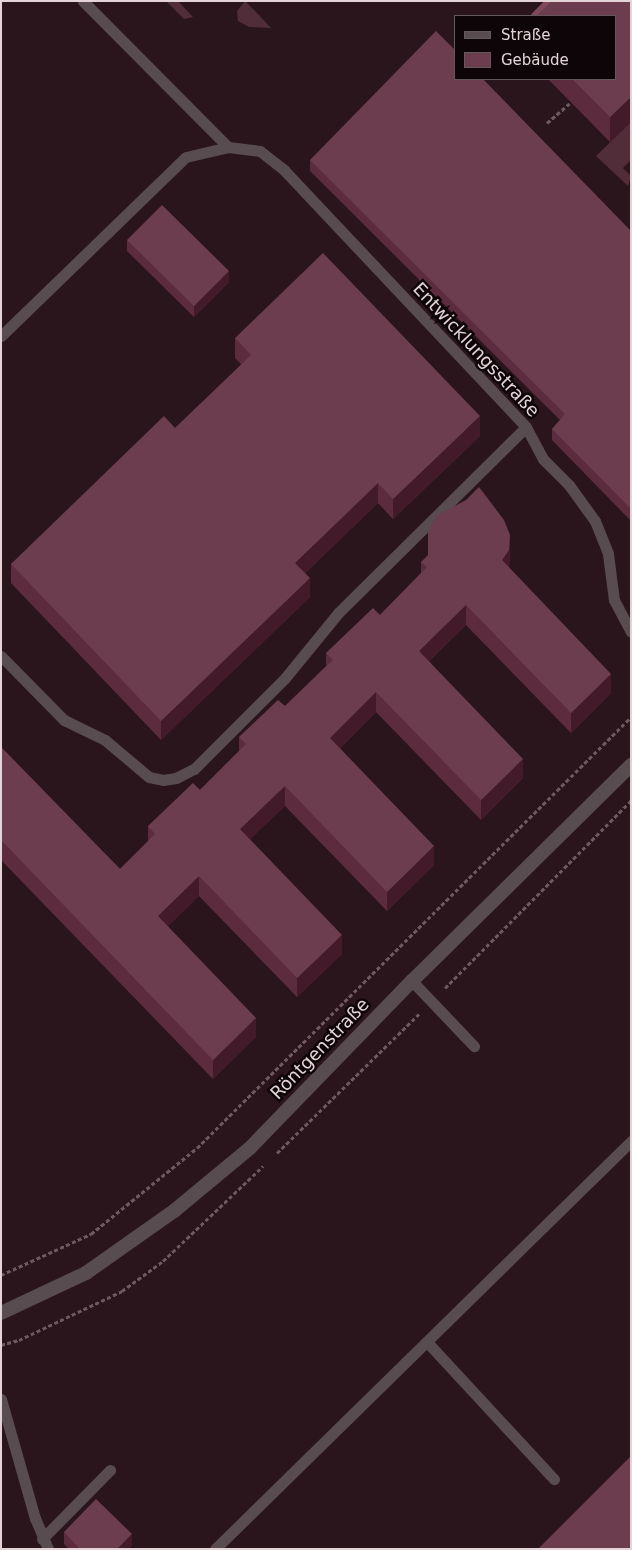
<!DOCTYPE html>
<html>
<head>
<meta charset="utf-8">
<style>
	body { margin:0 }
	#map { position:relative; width:632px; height:1550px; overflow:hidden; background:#2a151c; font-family:"DejaVu Sans",sans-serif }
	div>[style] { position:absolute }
	.green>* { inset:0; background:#502d38 }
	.stream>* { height:8px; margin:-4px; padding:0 4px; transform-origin:4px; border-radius:4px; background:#82485b }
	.path>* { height:3px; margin-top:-1.5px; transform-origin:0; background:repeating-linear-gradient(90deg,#6d595f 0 4px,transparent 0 6.5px) }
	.service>* { height:11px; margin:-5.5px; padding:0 5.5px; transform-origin:5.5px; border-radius:5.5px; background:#584c50 }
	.minor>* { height:14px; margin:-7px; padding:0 7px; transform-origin:7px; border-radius:7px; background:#584c50 }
	.wall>* { inset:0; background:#5d2b3e }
	.shaded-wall>* { inset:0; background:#431a29 }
	.building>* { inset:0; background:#6c3d4e }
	span { translate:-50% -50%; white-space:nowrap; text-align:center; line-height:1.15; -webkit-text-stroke:5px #0d0507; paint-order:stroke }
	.street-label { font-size:18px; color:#e4d4d8 }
	.frame { position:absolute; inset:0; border:2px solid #e4d4d8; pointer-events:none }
	.legend { position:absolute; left:454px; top:15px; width:162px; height:65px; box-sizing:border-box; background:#0d0507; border:1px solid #63585b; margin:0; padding:6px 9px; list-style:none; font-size:15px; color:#e4d4d8 }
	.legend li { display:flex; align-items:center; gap:10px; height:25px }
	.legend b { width:25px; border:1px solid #63585b }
</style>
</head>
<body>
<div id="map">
	<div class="green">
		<div style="clip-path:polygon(166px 1px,178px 1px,193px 17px,184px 19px)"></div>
		<div style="clip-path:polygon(245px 1px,258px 14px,271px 28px,249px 27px,238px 21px,237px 11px)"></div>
		<div style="clip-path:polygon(631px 122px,631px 160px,623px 168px,631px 176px,628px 186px,596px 156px)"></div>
	</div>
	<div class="stream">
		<div style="left:535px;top:16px;width:21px;rotate:-45deg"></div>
	</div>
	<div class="path">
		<div style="left:547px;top:123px;width:32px;rotate:-41deg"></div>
		<div style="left:445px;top:988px;width:264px;rotate:-45.2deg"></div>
		<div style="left:277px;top:1153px;width:199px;rotate:-44.4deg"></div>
		<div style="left:1px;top:1275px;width:99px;rotate:-24.5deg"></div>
		<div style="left:91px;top:1234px;width:136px;rotate:-39.1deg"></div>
		<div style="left:197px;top:1148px;width:612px;rotate:-44.8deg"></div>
		<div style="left:1px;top:1345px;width:19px;rotate:-16deg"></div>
		<div style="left:19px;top:1340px;width:114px;rotate:-25.4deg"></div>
		<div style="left:122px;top:1291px;width:51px;rotate:-36.2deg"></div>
		<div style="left:163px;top:1261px;width:138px;rotate:-43.5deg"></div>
	</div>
	<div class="service">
		<div style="left:83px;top:1px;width:206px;rotate:45.2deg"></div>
		<div style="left:1px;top:336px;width:257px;rotate:-44.1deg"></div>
		<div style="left:186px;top:157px;width:43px;rotate:-13.4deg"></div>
		<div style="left:228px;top:147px;width:32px;rotate:7deg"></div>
		<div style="left:260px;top:151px;width:31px;rotate:38deg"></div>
		<div style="left:284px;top:170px;width:353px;rotate:46.7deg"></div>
		<div style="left:526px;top:427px;width:36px;rotate:62deg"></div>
		<div style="left:543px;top:459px;width:37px;rotate:45deg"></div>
		<div style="left:569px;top:485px;width:44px;rotate:54.2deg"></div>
		<div style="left:595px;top:521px;width:35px;rotate:68deg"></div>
		<div style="left:608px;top:554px;width:46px;rotate:82.6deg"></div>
		<div style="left:614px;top:600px;width:36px;rotate:62deg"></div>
		<div style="left:1px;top:656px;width:90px;rotate:45.5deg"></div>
		<div style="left:64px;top:720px;width:46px;rotate:26deg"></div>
		<div style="left:105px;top:740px;width:57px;rotate:40.1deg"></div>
		<div style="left:149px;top:777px;width:14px;rotate:12deg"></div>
		<div style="left:163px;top:780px;width:13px;rotate:-9deg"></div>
		<div style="left:176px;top:778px;width:20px;rotate:-27deg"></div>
		<div style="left:194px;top:769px;width:129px;rotate:-45deg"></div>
		<div style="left:285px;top:678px;width:84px;rotate:-50.8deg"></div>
		<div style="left:338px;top:613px;width:264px;rotate:-44.7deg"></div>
		<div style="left:412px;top:981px;width:90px;rotate:46.4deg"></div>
		<div style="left:427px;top:1342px;width:187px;rotate:47.2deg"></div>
		<div style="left:1px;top:1399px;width:124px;rotate:74.1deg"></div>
		<div style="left:35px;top:1518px;width:34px;rotate:67deg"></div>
		<div style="left:42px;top:1539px;width:97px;rotate:-45.4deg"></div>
		<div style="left:215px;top:1549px;width:583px;rotate:-44.44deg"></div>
	</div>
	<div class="minor">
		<div style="left:1px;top:1313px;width:94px;rotate:-25.2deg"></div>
		<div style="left:86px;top:1273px;width:108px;rotate:-35.2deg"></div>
		<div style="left:174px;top:1211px;width:99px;rotate:-39.7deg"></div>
		<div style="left:250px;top:1148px;width:233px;rotate:-45.9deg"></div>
		<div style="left:412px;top:981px;width:308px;rotate:-44.6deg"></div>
	</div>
	<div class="wall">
		<div style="clip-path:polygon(631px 1px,631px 122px,610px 142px,548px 79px,616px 79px)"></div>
		<div style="clip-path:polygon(310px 160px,631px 231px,631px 521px,552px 440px,552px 429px,560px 420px,310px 171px)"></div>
		<div style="clip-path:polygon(127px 240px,229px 282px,194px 317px,127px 251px)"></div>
		<div style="clip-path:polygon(235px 338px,480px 436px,393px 519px,378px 503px,305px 573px,310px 597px,161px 740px,11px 583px,11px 564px,175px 428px,242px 365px,235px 358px)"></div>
		<div style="clip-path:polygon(510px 555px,509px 568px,611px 693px,571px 733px,466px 625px,429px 661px,523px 778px,481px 820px,376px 712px,340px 748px,434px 865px,387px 911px,285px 806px,250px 839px,342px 954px,297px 997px,199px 896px,168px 926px,256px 1037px,213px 1079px,1px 860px,1px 747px,120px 869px,148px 842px,148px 826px,200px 790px,239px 751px,239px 737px,285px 706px,326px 666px,326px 653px,380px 615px,421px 573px,421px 562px)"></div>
		<div style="clip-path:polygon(64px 1532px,132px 1545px,128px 1549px,69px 1549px,64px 1544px)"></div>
	</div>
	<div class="shaded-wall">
		<div style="clip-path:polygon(631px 97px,631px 122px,610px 142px,610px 117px)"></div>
		<div style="clip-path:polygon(229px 271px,229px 282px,194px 317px,194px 306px)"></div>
		<div style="clip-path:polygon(480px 416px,480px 436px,393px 519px,393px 499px)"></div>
		<div style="clip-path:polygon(378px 483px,378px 503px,295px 582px,295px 563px)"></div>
		<div style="clip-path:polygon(510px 535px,510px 555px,509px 569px,502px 560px)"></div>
		<div style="clip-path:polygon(310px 578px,310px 597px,161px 740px,161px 721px)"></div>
		<div style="clip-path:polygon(466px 605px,466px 625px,419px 670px,419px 651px)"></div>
		<div style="clip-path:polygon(611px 674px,611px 693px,571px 733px,571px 713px)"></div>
		<div style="clip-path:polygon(376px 692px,376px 712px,330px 757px,330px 738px)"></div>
		<div style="clip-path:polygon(523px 759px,523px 778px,481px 820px,481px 800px)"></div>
		<div style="clip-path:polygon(285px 786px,285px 806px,240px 849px,240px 829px)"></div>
		<div style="clip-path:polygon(434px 846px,434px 865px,387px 911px,387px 892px)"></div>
		<div style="clip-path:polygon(199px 876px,199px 896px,158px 936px,158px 916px)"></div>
		<div style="clip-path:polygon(342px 935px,342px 954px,297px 997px,297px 978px)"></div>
		<div style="clip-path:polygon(256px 1018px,256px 1037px,213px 1079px,213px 1060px)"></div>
		<div style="clip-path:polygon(132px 1534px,132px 1545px,128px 1549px,117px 1549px)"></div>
	</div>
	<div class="building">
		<div style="clip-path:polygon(552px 1px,631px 1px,631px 97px,610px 117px,572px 79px,616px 79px,616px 16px,536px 16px)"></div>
		<div style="clip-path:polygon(436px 31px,456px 51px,456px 79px,483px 79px,631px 231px,631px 509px,552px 429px,565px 414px,310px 160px)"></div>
		<div style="clip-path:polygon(162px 205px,229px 271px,194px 306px,127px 240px)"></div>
		<div style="clip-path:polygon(323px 253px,480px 416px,393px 499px,378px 483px,295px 563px,310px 578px,161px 721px,11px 564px,164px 416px,175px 428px,251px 355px,235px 338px)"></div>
		<div style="clip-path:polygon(479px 487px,504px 520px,510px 535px,509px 550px,502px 560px,611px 674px,571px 713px,466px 605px,419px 651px,523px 759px,481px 800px,376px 692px,330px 738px,434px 846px,387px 892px,285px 786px,240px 829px,342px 935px,297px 978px,199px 876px,158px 916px,256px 1018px,213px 1060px,1px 840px,1px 747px,120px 869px,155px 834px,148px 826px,193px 783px,200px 790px,246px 744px,239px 737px,278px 700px,285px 706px,333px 660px,326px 653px,373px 608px,380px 615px,427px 567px,421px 562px,428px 555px,428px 533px,436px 516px,466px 500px)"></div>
		<div style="clip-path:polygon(631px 1456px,631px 1549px,538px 1549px)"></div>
		<div style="clip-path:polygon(96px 1499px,132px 1534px,117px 1549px,80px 1549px,64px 1532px)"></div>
	</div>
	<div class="street-label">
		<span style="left:476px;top:350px;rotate:47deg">Entwicklungsstraße</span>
		<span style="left:320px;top:1049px;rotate:-46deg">Röntgenstraße</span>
	</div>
	<div class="frame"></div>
	<ul class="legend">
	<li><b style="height:6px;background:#584c50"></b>Straße</li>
	<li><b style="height:14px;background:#6c3d4e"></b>Gebäude</li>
	</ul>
</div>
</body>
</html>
